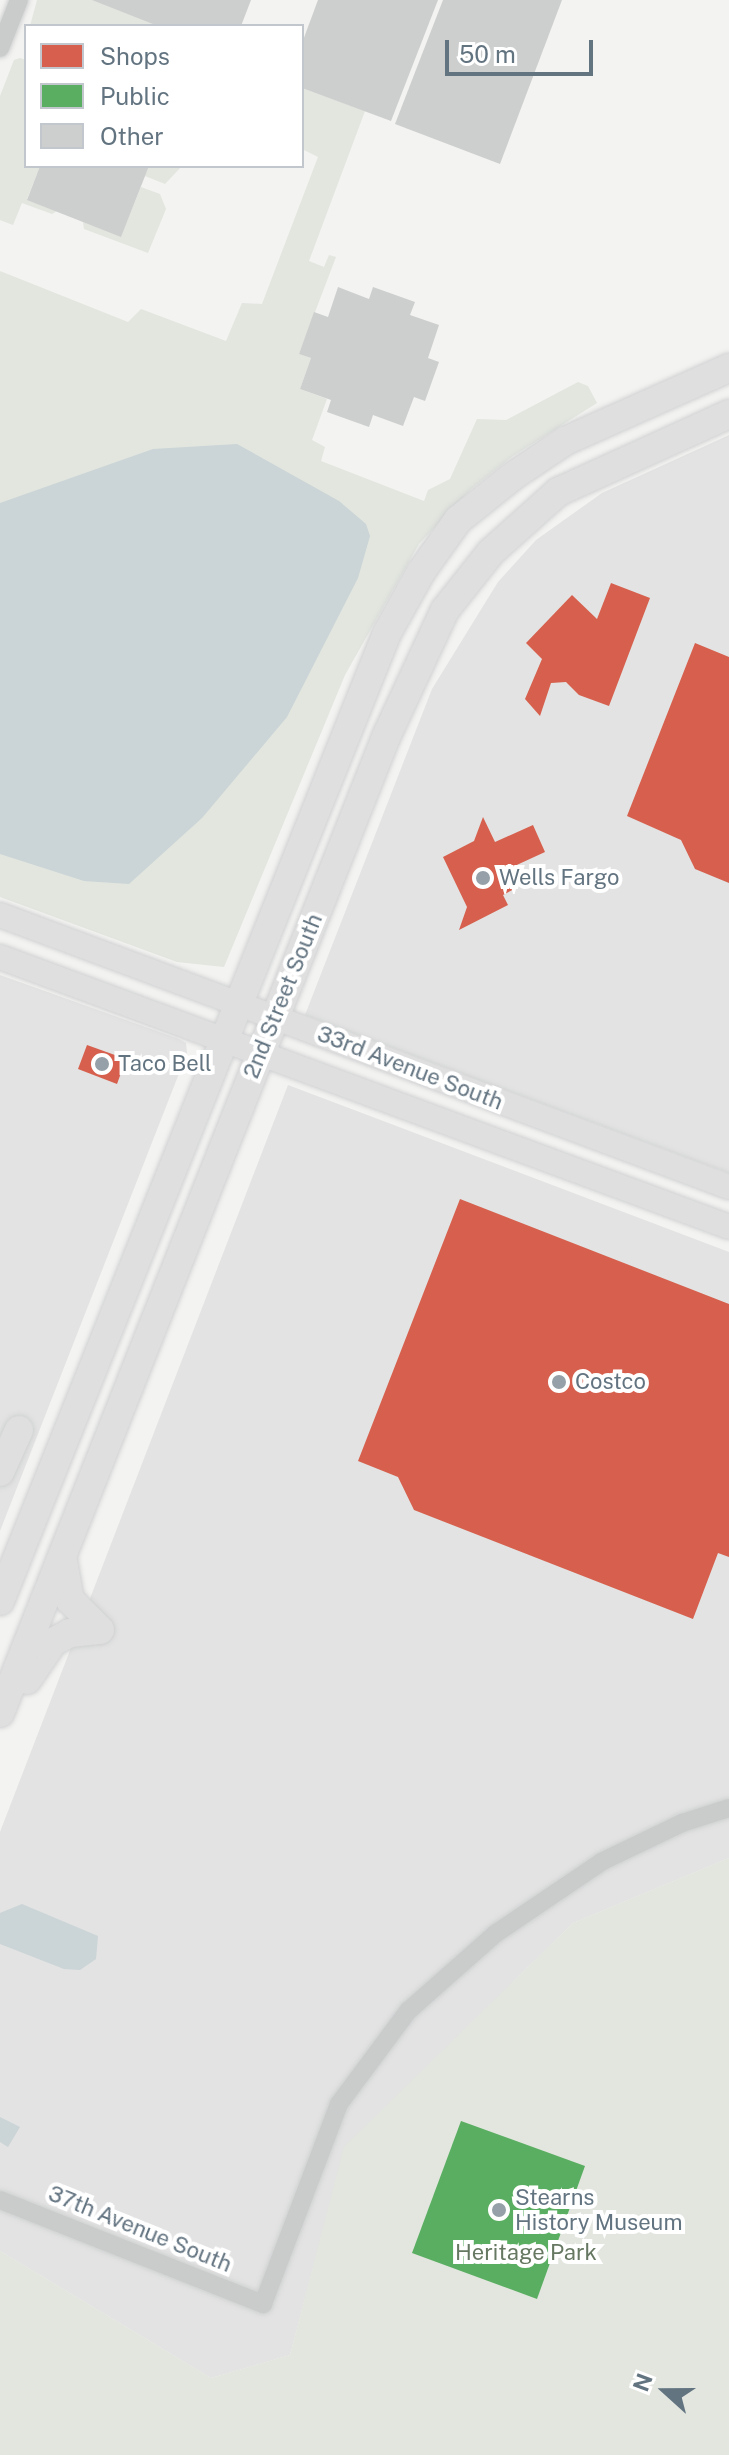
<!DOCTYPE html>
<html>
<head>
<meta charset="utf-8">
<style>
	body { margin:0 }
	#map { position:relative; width:729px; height:2455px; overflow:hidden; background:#f3f3f1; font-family:"Public Sans",sans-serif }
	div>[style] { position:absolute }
	.built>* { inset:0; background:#e2e3e2 }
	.green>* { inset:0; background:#e2e6df }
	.water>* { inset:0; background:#cbd4d6 }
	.shops>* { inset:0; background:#d6604d }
	.public>* { inset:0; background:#5aae61 }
	.building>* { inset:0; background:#cdcfce }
	.roads { filter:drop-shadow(0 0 2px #d0d1d2) drop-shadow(0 0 2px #d0d1d2) }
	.minor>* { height:18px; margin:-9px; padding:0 9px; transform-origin:9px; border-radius:9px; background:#cacccc }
	.secondary>* { height:24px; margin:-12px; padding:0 12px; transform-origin:12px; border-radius:12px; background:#dfdfe0 }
	.primary>* { height:28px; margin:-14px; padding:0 14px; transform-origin:14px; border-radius:14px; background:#dfdfe0 }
	.dots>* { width:22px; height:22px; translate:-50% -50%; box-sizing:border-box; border:4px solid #fff; border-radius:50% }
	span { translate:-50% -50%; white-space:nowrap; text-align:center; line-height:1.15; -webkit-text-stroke:8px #fff; paint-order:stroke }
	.poi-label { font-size:22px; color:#637481 }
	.left { translate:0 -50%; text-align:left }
	.street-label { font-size:22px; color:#637481 }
	.park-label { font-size:22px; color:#667862 }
	.legend { position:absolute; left:24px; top:24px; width:280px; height:144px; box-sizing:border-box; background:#fff; border:2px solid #c1c7cd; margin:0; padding:10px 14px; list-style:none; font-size:24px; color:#637481 }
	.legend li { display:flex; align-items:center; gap:16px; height:40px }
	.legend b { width:40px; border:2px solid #c1c7cd }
	.north { position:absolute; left:625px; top:2351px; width:80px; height:80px; -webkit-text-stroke:6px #fff; paint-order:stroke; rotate:291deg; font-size:22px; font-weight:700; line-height:32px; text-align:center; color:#637481 }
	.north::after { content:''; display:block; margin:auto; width:28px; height:36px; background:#637481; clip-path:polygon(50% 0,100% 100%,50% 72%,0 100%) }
	.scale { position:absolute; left:445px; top:40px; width:148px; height:36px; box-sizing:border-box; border:4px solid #637481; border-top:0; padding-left:10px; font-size:24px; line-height:28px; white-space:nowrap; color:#637481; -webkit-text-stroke:6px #fff; paint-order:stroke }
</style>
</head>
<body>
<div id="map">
	<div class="built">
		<div style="clip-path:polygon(729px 435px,729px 1173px,305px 1015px,432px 689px,498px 582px,536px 540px,602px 493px)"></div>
		<div style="clip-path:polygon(0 975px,179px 1039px,186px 1043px,187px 1053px,0 1531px)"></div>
		<div style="clip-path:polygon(288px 1085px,729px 1252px,729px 1858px,573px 1923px,345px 2147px,290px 2355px,211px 2378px,0 2251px,0 1832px)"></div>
	</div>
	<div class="green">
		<div style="clip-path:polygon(37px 0,94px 0,160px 26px,30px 26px)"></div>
		<div style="clip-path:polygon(20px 58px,26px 60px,26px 166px,40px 166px,27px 199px,57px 211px,52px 214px,22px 203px,13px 225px,0 220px,0 96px,14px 60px)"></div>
		<div style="clip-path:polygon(302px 88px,365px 111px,309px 261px,324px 267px,329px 255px,336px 257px,299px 354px,311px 358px,300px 389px,327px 399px,312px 440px,325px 447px,321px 461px,424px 501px,428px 490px,450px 479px,477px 419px,506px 420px,578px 382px,588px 386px,597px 403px,513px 456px,470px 490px,419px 544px,345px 675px,224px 967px,177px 962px,0 897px,0 271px,128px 322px,141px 309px,226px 341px,242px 303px,262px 304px,318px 157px,302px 149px)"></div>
		<div style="clip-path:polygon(149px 166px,182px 166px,165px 184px,145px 176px)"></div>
		<div style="clip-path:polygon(141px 187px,160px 194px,166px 209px,148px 253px,84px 229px,83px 222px,121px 236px)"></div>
		<div style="clip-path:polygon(729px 1858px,729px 2455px,0 2455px,0 2251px,211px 2378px,290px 2355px,344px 2147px,573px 1923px)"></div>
	</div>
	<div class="water">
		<div style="clip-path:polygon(237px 444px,339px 501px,366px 524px,370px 536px,358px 578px,287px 717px,202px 818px,129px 884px,84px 881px,0 854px,0 503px,153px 449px)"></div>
		<div style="clip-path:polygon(22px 1904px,98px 1936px,96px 1959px,80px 1970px,64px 1969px,0 1944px,0 1913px)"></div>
		<div style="clip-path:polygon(0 2117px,20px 2127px,8px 2147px,0 2142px)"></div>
	</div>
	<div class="shops">
		<div style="clip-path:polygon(611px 583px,650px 598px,609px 706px,579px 695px,566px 682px,551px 683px,540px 716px,525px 699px,542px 659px,526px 643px,572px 595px,597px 619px)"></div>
		<div style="clip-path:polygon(695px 643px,729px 657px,729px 883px,695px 869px,681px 840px,627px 816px)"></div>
		<div style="clip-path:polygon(483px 817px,495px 842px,533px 825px,545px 852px,508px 869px,518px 887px,503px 895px,508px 905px,459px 930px,467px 907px,443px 857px,474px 841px)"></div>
		<div style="clip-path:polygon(87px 1045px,126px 1059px,117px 1084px,78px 1069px)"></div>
		<div style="clip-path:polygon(460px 1199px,729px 1304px,729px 1557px,718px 1553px,693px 1619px,414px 1510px,398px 1477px,358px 1461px)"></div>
	</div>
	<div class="public">
		<div style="clip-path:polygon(461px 2121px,585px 2166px,537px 2299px,412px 2253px)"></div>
	</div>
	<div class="building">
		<div style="clip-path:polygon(92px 0,251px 0,241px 26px,158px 26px)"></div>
		<div style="clip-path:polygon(318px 0,438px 0,391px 121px,302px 88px,302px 43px)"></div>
		<div style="clip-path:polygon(443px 0,562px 0,500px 164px,395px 124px)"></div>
		<div style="clip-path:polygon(40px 166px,149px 166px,121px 237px,27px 200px)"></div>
		<div style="clip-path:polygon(338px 287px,369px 299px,373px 287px,415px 302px,410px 315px,439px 325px,428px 358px,439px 362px,425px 401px,414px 397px,403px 426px,373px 415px,369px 427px,327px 412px,331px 400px,300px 389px,311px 358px,299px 354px,314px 312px,328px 317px)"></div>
	</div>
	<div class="roads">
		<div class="minor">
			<div style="left:0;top:48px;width:52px;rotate:-68.4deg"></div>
			<div style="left:0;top:2200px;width:283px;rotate:21.6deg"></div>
			<div style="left:263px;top:2304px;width:214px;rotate:-69.2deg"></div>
			<div style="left:339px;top:2104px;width:116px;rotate:-53.4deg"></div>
			<div style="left:408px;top:2011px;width:116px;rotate:-41.5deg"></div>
			<div style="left:495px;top:1934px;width:130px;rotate:-34.1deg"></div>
			<div style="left:603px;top:1861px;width:88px;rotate:-25.7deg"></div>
			<div style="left:682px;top:1823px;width:49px;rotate:-17.7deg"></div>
		</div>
		<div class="secondary">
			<div style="left:0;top:915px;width:778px;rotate:20.46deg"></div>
			<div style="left:0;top:957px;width:777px;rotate:20.32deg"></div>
		</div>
		<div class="primary">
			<div style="left:0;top:1472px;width:46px;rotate:-65.7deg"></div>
			<div style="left:63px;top:1561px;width:40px;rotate:80deg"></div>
			<div style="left:70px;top:1600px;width:42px;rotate:45deg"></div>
			<div style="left:0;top:1601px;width:1042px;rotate:-68.21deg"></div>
			<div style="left:387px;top:633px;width:70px;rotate:-60.9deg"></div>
			<div style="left:421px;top:572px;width:64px;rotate:-54.6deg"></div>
			<div style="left:458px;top:520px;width:70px;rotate:-38.7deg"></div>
			<div style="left:513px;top:476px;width:63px;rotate:-33.9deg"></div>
			<div style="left:565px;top:441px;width:180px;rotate:-24deg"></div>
			<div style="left:27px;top:1680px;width:46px;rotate:-55.6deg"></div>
			<div style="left:53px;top:1642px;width:19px;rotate:-28deg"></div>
			<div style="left:70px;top:1633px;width:30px;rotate:-6deg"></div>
			<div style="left:0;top:1713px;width:1050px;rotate:-68.42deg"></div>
			<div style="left:386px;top:737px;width:140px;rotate:-65.1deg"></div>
			<div style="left:445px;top:610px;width:74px;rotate:-51.6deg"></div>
			<div style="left:491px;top:552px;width:90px;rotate:-41.8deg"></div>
			<div style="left:558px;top:492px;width:188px;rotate:-24.5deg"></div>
		</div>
	</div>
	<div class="dots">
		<div style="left:483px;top:878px;background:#95a0a8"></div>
		<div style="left:102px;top:1064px;background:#95a0a8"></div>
		<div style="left:559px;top:1382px;background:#95a0a8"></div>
		<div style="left:499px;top:2210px;background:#95a0a8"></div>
	</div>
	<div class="poi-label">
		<span class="left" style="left:499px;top:878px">Wells Fargo</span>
		<span class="left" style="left:118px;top:1064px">Taco Bell</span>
		<span class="left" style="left:575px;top:1382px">Costco</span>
		<span class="left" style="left:515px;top:2210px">Stearns<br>History Museum</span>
	</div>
	<div class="street-label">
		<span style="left:283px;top:996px;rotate:-68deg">2nd Street South</span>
		<span style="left:410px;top:1068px;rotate:21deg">33rd Avenue South</span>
		<span style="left:140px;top:2229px;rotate:22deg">37th Avenue South</span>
	</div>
	<div class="park-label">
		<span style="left:526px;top:2253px">Heritage Park</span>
	</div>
	<ul class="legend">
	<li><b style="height:22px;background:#d6604d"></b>Shops</li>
	<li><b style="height:22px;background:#5aae61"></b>Public</li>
	<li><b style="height:22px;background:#cdcfce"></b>Other</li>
	</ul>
	<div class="north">N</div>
	<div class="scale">50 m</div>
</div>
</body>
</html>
